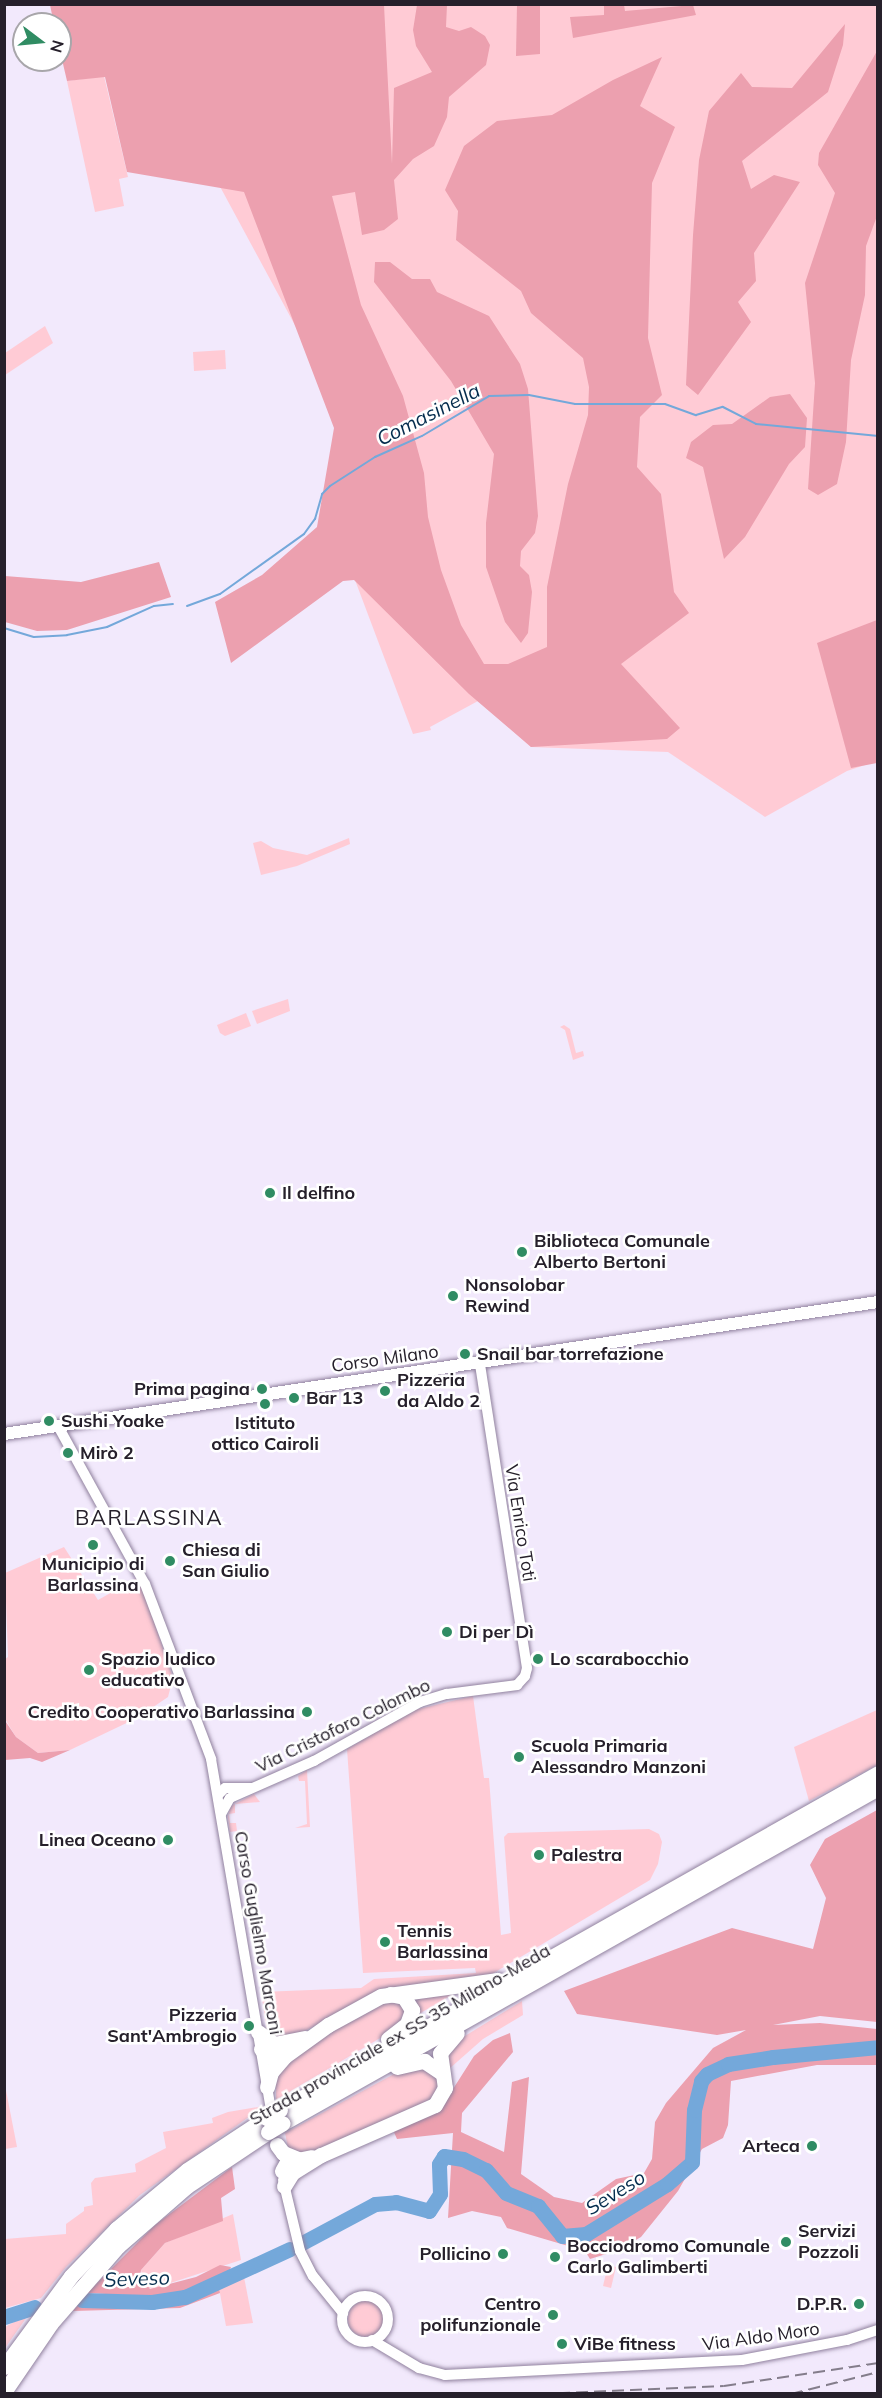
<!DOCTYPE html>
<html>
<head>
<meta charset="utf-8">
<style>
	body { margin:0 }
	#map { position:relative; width:882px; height:2398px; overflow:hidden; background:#f2e9fc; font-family:Mulish,sans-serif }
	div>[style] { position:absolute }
	.green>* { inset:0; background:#ffcbd5 }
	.round { border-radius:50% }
	.forest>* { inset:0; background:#eca0af }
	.stream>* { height:2px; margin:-1px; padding:0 1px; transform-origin:1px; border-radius:1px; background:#74a8da }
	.river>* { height:15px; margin:-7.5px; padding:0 7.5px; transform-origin:7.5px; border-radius:7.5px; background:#74a8da }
	.roads { filter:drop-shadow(0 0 2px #90819e) drop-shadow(0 0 2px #90819e) }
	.minor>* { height:10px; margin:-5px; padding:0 5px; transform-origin:5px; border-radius:5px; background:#fff }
	.minor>.ring { margin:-5px; padding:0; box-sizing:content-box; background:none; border:10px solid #fff; border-radius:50% }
	.major>* { height:12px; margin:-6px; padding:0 6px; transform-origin:6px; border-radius:6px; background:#fff }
	.highway>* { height:15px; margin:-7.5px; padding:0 7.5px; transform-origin:7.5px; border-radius:7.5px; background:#fff }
	.rail>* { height:2px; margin-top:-1px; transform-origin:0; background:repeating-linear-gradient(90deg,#847d8b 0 12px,transparent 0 18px) }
	.bridges { filter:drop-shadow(0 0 2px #90819e) drop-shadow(0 0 2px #90819e) }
	.highway-bridge>* { height:15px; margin:-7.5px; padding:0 7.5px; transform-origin:7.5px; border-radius:7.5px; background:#fff }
	.dots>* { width:16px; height:16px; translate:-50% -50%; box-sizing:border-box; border:3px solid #fff; border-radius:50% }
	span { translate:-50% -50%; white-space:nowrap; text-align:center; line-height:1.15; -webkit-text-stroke:5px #fff; paint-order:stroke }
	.poi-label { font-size:18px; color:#26202b; font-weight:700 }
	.left { translate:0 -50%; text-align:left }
	.right { translate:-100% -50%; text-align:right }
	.street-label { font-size:18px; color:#26202b }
	.water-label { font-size:20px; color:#042c4d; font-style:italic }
	.quarter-label { font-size:21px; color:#26202b; letter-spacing:1.5px }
	.frame { position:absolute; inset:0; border:6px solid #26202b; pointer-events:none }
	.north { position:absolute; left:12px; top:12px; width:60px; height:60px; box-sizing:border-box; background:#fff; border:2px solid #a8a6aa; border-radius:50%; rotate:106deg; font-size:16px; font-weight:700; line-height:24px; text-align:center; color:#26202b }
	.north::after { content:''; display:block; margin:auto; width:21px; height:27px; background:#308c63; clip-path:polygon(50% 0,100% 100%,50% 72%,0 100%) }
</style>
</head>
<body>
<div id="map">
	<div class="green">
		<div style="clip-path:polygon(322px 5px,877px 5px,877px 761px,847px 771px,765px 817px,668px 752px,531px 747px,478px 701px,430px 727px,431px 730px,413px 734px,355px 580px,317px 527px,351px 429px,217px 181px)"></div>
		<div style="clip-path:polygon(104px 76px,128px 177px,119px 179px,124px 206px,95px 212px,67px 81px)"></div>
		<div style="clip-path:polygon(45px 326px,53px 343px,5px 375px,5px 353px)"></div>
		<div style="clip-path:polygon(225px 350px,226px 369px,194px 371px,193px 352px)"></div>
		<div style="clip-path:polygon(349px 838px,350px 844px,297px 866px,261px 875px,253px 843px,261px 841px,273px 848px,307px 855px)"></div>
		<div style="clip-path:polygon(288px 999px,290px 1011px,257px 1024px,252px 1011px)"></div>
		<div style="clip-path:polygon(246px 1013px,251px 1026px,225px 1036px,220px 1033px,217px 1025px)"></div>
		<div style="clip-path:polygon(564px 1025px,570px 1029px,576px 1053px,583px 1051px,584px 1056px,573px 1060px,565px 1030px,560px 1027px)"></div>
		<div style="clip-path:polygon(64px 1547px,98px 1600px,139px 1577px,173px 1678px,168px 1697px,137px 1718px,70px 1750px,38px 1753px,16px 1737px,5px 1719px,5px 1659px,8px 1657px,5px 1573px)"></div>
		<div style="clip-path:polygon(473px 1696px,484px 1778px,489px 1778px,501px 1935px,511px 1933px,504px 1837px,508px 1833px,649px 1829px,659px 1834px,662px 1842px,658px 1864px,650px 1880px,487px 1977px,388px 1988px,295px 2036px,280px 2039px,267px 2031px,261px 1992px,361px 1988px,374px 1979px,476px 1973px,475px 1968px,363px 1973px,347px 1749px,414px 1710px)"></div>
		<div style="clip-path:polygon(877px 1710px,877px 1765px,809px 1801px,794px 1747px)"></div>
		<div style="clip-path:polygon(307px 1770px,310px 1827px,295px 1828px,307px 1824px,305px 1781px,299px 1781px,298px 1776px)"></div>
		<div style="clip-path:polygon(254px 1794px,260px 1802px,235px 1804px,235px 1813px,229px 1814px,230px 1823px,236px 1823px,237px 1831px,230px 1832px,228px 1817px,231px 1806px)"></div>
		<div style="clip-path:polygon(457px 1992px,417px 2015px,408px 1993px)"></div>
		<div style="clip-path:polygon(390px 1998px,408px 2007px,397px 2028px,276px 2100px,276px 2078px,284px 2065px,323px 2036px)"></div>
		<div style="clip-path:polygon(522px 2001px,523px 2015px,483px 2039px,449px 2069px,447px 2047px)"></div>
		<div style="clip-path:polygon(407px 2067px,428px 2067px,439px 2082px,432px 2100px,313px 2152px,300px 2154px,288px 2148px,285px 2133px)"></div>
		<div style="clip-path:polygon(4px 2080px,17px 2147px,5px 2149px,4px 2149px)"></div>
		<div style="clip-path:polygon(264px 2106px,140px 2195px,66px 2267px,41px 2298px,5px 2308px,5px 2239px,66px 2234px,66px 2224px,84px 2211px,84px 2207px,93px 2205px,91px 2183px,95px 2178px,136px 2172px,135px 2164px,166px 2148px,163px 2132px,213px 2123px,212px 2118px,228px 2112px)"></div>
		<div style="clip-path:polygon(233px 2214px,241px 2260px,152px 2289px,144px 2286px,141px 2270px,165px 2243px)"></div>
		<div style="clip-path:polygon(608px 2265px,616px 2267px,611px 2288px,603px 2286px)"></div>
		<div style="clip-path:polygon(244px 2277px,253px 2323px,226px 2326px,219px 2288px)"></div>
		<div class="round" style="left:348px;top:2301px;width:36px;height:36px"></div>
		<div style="clip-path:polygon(29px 2314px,5px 2348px,5px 2327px)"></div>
	</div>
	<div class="forest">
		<div style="clip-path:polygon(604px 4px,624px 5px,625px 11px,693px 5px,696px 15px,573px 38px,570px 17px,604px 15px)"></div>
		<div style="clip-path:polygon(50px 5px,384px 5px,392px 164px,394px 88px,432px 72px,416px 46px,413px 30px,417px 5px,447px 5px,446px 27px,459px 31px,471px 27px,485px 36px,490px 45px,486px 65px,449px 97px,447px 117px,434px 146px,413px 159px,394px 180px,398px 219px,384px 230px,362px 235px,355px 192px,332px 196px,361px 305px,403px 396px,424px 473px,428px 517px,441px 570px,461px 625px,484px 664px,508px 664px,547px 647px,547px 587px,568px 484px,588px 415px,589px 387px,583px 358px,531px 313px,521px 291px,456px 240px,458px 211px,445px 190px,464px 146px,497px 121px,552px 115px,613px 80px,662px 57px,640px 106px,675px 127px,652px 183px,648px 338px,662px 395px,640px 417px,637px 467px,661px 494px,674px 592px,689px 613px,621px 664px,680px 728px,667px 739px,531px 747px,469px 694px,354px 580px,343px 581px,231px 663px,215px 602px,262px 575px,317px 527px,334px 428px,244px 192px,127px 172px,105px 77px,67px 81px,60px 51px,60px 24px,54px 24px)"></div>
		<div style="clip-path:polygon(517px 5px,540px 5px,540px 54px,516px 56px)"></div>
		<div style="clip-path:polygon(845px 24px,843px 45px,828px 92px,742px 161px,751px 189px,774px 175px,800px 182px,754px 253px,756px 281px,738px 302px,751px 322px,698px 395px,686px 385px,693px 235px,699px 160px,709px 111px,741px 73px,752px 87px,792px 88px)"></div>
		<div style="clip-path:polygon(877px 51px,877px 216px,866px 246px,865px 295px,851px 360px,846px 442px,837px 484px,818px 495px,808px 489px,815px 383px,805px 283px,835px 193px,818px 165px,819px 153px)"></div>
		<div style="clip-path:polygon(375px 262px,390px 262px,412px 279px,430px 279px,437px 292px,489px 316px,520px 364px,528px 389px,538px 516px,535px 533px,521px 551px,520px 566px,529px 575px,532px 592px,528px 633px,521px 643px,505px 622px,486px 567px,486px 523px,494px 454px,451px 381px,374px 282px)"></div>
		<div style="clip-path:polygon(790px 394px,807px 418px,805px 447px,789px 464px,745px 537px,724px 559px,703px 467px,686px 458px,691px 442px,713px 425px,732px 424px,770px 397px)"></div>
		<div style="clip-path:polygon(159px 562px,171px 597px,67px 630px,37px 631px,5px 622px,5px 576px,81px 582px)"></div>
		<div style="clip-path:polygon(877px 620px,877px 763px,851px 768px,817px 643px)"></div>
		<div style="clip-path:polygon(4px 1719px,16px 1737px,38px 1753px,70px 1750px,42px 1762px,30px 1758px,5px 1760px)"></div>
		<div style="clip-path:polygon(877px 1810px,877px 2022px,820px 2016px,773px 2025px,820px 2023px,877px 2029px,877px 2065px,817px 2065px,731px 2081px,728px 2125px,723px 2138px,702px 2149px,678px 2191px,641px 2237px,619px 2250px,590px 2259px,585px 2251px,507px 2228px,501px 2217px,472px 2211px,448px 2218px,453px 2133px,397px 2139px,393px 2130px,446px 2100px,474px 2056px,493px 2040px,510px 2033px,513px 2052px,462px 2113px,461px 2132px,504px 2152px,512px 2082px,529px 2077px,521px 2174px,554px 2197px,582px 2203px,616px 2179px,644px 2173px,652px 2159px,655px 2122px,666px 2103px,713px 2048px,746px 2030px,717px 2035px,577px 2014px,564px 1991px,732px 1928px,813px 1949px,826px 1898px,810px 1865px,825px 1839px)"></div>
		<div style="clip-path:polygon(232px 2167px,235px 2189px,221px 2198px,223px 2221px,165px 2243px,141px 2270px,140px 2277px,150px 2289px,196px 2277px,220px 2265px,231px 2267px,228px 2275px,187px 2293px,161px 2297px,87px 2293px,155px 2225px)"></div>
		<div style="clip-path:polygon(219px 2288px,220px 2293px,180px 2308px,73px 2311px,77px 2306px,91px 2304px,178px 2303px)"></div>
	</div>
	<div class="stream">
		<div style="left:187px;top:606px;width:35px;rotate:-20deg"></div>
		<div style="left:220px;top:594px;width:103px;rotate:-35.5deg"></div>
		<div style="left:304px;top:534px;width:19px;rotate:-54deg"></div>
		<div style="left:315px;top:519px;width:26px;rotate:-74deg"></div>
		<div style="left:322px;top:494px;width:11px;rotate:-45deg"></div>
		<div style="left:330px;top:486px;width:54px;rotate:-32.8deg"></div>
		<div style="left:375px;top:457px;width:51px;rotate:-24.1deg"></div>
		<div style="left:422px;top:436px;width:78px;rotate:-30.8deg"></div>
		<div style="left:489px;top:396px;width:40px;rotate:-1.4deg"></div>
		<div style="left:529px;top:395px;width:47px;rotate:11.1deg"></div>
		<div style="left:575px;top:404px;width:90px"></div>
		<div style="left:665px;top:404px;width:33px;rotate:20deg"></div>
		<div style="left:696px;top:415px;width:28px;rotate:-17deg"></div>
		<div style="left:723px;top:407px;width:37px;rotate:27deg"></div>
		<div style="left:756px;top:424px;width:123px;rotate:5.6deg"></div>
		<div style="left:4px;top:628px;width:31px;rotate:17deg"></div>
		<div style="left:34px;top:637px;width:33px;rotate:-3deg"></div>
		<div style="left:67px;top:635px;width:41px;rotate:-11.3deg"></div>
		<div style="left:107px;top:627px;width:51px;rotate:-24.1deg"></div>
		<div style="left:154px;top:606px;width:19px;rotate:-6deg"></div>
	</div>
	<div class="river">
		<div style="left:302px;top:2243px;width:83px;rotate:-28.1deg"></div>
		<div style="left:375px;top:2204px;width:21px;rotate:-5deg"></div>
		<div style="left:396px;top:2202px;width:34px;rotate:15deg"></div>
		<div style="left:429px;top:2211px;width:20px;rotate:-57deg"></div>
		<div style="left:440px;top:2194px;width:30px;rotate:-92deg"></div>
		<div style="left:439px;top:2164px;width:9px;rotate:-58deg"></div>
		<div style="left:444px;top:2156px;width:19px;rotate:9deg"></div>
		<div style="left:463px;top:2159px;width:25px;rotate:26deg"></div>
		<div style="left:486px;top:2170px;width:30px;rotate:49deg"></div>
		<div style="left:506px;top:2193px;width:35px;rotate:22deg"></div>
		<div style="left:538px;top:2206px;width:38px;rotate:51deg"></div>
		<div style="left:562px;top:2236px;width:24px;rotate:-5deg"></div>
		<div style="left:586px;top:2234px;width:95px;rotate:-31.7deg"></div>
		<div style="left:667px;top:2184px;width:33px;rotate:-41deg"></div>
		<div style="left:692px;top:2162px;width:52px;rotate:-87.8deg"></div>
		<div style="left:694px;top:2110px;width:30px;rotate:-76deg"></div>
		<div style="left:701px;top:2081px;width:9px;rotate:-49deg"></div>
		<div style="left:707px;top:2074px;width:23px;rotate:-25deg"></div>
		<div style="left:728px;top:2064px;width:46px;rotate:-8.8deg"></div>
		<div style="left:773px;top:2057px;width:105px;rotate:-5.4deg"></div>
		<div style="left:82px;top:2300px;width:70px;rotate:1.6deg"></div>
		<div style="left:152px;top:2302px;width:33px;rotate:-9deg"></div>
		<div style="left:185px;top:2297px;width:115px;rotate:-24.6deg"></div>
		<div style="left:4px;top:2317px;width:32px;rotate:-18deg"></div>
	</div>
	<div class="roads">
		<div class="minor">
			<div style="left:58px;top:1426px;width:180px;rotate:61.2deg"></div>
			<div style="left:145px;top:1584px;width:187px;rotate:69.3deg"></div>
			<div style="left:211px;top:1759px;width:366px;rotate:80.3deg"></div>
			<div style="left:218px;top:1795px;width:10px;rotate:-45deg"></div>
			<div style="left:225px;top:1788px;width:26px"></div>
			<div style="left:221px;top:1814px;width:18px;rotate:-61deg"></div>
			<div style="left:230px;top:1798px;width:92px;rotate:-23.8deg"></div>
			<div style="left:314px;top:1761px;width:121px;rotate:-29.1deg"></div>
			<div style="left:420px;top:1702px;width:28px;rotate:-17deg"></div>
			<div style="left:447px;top:1694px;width:71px;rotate:-7.3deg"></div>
			<div style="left:517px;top:1685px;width:12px;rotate:-48deg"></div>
			<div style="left:525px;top:1676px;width:8px;rotate:-76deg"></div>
			<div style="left:527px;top:1668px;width:309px;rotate:-98.8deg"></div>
			<div style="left:283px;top:2180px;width:73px;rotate:76.5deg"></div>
			<div style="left:300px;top:2251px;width:28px;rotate:63deg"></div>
			<div style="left:313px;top:2276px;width:48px;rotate:51deg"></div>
			<div class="ring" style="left:342px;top:2296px;width:36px;height:36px"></div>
			<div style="left:372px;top:2340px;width:55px;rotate:30.8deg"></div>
			<div style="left:419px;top:2368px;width:27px;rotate:15deg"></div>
			<div style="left:445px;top:2375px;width:297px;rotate:-2.9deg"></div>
			<div style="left:742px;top:2360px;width:107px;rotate:-10.8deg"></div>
			<div style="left:847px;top:2340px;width:33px;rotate:-18deg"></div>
		</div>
		<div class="major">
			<div style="left:4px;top:1434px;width:884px;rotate:-8.59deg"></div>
		</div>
		<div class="highway">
			<div style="left:258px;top:2032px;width:20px;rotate:37deg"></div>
			<div style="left:274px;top:2044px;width:31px;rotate:-11deg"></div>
			<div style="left:388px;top:2039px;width:24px;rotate:-38deg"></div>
			<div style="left:407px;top:2024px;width:15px;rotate:-70deg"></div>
			<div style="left:412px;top:2010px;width:15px;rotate:-122deg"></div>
			<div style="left:404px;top:1997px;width:14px;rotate:-168deg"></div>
			<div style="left:261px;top:2049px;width:11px;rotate:45deg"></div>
			<div style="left:269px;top:2057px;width:16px;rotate:-4deg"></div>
			<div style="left:397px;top:2067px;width:28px;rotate:-13deg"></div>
			<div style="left:424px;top:2061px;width:22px;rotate:34deg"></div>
			<div style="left:267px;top:2087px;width:16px;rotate:-75deg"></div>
			<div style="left:271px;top:2072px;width:21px;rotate:-49deg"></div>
			<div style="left:285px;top:2056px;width:53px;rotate:-35.8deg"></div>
			<div style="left:328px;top:2025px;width:60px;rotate:-28.7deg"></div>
			<div style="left:381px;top:1996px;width:118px;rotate:-7.8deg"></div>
			<div style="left:280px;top:2110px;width:686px;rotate:-29.4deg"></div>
			<div style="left:283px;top:2123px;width:683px;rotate:-29.38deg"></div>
			<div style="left:277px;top:2145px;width:10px;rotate:53deg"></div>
			<div style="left:283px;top:2153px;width:16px;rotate:22deg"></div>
			<div style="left:282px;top:2171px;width:10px;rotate:-61deg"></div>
			<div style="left:287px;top:2162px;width:25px;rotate:-11deg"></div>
			<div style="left:284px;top:2186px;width:15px;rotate:-58deg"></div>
			<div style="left:292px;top:2173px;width:34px;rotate:-32deg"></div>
			<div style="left:321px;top:2155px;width:124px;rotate:-23.7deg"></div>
			<div style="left:435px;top:2105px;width:20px;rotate:-60deg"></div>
			<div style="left:445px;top:2088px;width:35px;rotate:-98deg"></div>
			<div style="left:440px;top:2053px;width:26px;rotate:-50deg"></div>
			<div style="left:4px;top:2367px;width:113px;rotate:-53.6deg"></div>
			<div style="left:71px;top:2276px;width:65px;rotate:-46.2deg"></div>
			<div style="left:116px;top:2229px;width:92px;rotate:-39.7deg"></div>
			<div style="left:187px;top:2170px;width:95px;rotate:-33.4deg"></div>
			<div style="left:4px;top:2392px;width:83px;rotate:-55.7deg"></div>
			<div style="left:51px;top:2323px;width:102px;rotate:-49deg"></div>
			<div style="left:118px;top:2246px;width:91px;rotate:-41deg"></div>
			<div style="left:187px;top:2186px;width:97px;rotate:-33.7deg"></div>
		</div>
	</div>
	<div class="rail">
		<div style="left:540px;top:2394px;width:184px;rotate:-2.5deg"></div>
		<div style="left:724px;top:2386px;width:156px;rotate:-8.5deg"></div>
		<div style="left:791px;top:2394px;width:90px;rotate:-14.2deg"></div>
	</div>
	<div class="bridges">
		<div class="highway-bridge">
			<div style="left:266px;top:2118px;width:16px;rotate:-30deg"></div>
			<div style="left:268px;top:2132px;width:17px;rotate:-31deg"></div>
		</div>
	</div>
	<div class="dots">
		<div style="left:270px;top:1193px;background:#308c63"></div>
		<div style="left:522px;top:1252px;background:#308c63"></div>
		<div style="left:453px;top:1296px;background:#308c63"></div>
		<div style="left:465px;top:1354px;background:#308c63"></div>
		<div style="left:262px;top:1389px;background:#308c63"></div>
		<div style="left:385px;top:1391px;background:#308c63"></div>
		<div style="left:294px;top:1398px;background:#308c63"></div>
		<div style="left:265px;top:1404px;background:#308c63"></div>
		<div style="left:49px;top:1421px;background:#308c63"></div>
		<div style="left:68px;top:1453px;background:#308c63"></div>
		<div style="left:93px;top:1545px;background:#308c63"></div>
		<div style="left:170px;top:1561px;background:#308c63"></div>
		<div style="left:447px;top:1632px;background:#308c63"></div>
		<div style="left:538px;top:1659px;background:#308c63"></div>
		<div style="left:89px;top:1670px;background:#308c63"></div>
		<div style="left:307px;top:1712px;background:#308c63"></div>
		<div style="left:519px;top:1757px;background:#308c63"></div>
		<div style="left:168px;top:1840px;background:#308c63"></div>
		<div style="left:539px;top:1855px;background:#308c63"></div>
		<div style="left:385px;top:1942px;background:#308c63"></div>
		<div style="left:249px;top:2026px;background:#308c63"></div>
		<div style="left:812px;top:2146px;background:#308c63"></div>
		<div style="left:786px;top:2242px;background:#308c63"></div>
		<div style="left:503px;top:2254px;background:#308c63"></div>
		<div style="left:555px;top:2257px;background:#308c63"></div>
		<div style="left:859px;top:2304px;background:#308c63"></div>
		<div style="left:553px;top:2315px;background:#308c63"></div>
		<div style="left:562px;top:2344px;background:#308c63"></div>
	</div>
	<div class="poi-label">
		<span class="left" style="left:282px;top:1193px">Il delfino</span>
		<span class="left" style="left:534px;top:1252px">Biblioteca Comunale<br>Alberto Bertoni</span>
		<span class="left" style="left:465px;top:1296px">Nonsolobar<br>Rewind</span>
		<span class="left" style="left:477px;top:1354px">Snail bar torrefazione</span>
		<span class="left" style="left:397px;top:1391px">Pizzeria<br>da Aldo 2</span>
		<span class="right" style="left:250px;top:1389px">Prima pagina</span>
		<span class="left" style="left:306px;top:1398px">Bar 13</span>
		<span class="left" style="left:61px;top:1421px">Sushi Yoake</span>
		<span style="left:265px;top:1434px">Istituto<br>ottico Cairoli</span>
		<span class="left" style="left:80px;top:1453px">Mirò 2</span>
		<span class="left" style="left:182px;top:1561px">Chiesa di<br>San Giulio</span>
		<span style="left:93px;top:1575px">Municipio di<br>Barlassina</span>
		<span class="left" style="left:459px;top:1632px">Di per Dì</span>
		<span class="left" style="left:550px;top:1659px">Lo scarabocchio</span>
		<span class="left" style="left:101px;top:1670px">Spazio ludico<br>educativo</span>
		<span class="right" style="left:295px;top:1712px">Credito Cooperativo Barlassina</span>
		<span class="left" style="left:531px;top:1757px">Scuola Primaria<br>Alessandro Manzoni</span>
		<span class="right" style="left:156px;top:1840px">Linea Oceano</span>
		<span class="left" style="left:551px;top:1855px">Palestra</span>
		<span class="left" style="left:397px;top:1942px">Tennis<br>Barlassina</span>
		<span class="right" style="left:237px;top:2026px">Pizzeria<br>Sant'Ambrogio</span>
		<span class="right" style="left:800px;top:2146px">Arteca</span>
		<span class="left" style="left:798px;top:2242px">Servizi<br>Pozzoli</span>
		<span class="left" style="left:567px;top:2257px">Bocciodromo Comunale<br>Carlo Galimberti</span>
		<span class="right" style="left:491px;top:2254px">Pollicino</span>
		<span class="right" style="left:847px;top:2304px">D.P.R.</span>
		<span class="right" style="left:541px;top:2315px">Centro<br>polifunzionale</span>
		<span class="left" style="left:574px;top:2344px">ViBe fitness</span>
	</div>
	<div class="street-label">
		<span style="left:385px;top:1359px;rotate:-8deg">Corso Milano</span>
		<span style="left:520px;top:1523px;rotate:81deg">Via Enrico Toti</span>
		<span style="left:343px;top:1726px;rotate:-26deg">Via Cristoforo Colombo</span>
		<span style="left:258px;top:1933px;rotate:80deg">Corso Guglielmo Marconi</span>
		<span style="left:400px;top:2035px;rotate:-30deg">Strada provinciale ex SS 35 Milano-Meda</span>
		<span style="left:761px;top:2337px;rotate:-8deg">Via Aldo Moro</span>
	</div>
	<div class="water-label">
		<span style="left:428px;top:414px;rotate:-27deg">Comasinella</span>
		<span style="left:615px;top:2192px;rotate:-32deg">Seveso</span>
		<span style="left:137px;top:2278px;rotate:-2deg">Seveso</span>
	</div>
	<div class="quarter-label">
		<span style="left:149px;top:1517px">BARLASSINA</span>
	</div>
	<div class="frame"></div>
	<div class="north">N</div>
</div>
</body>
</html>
